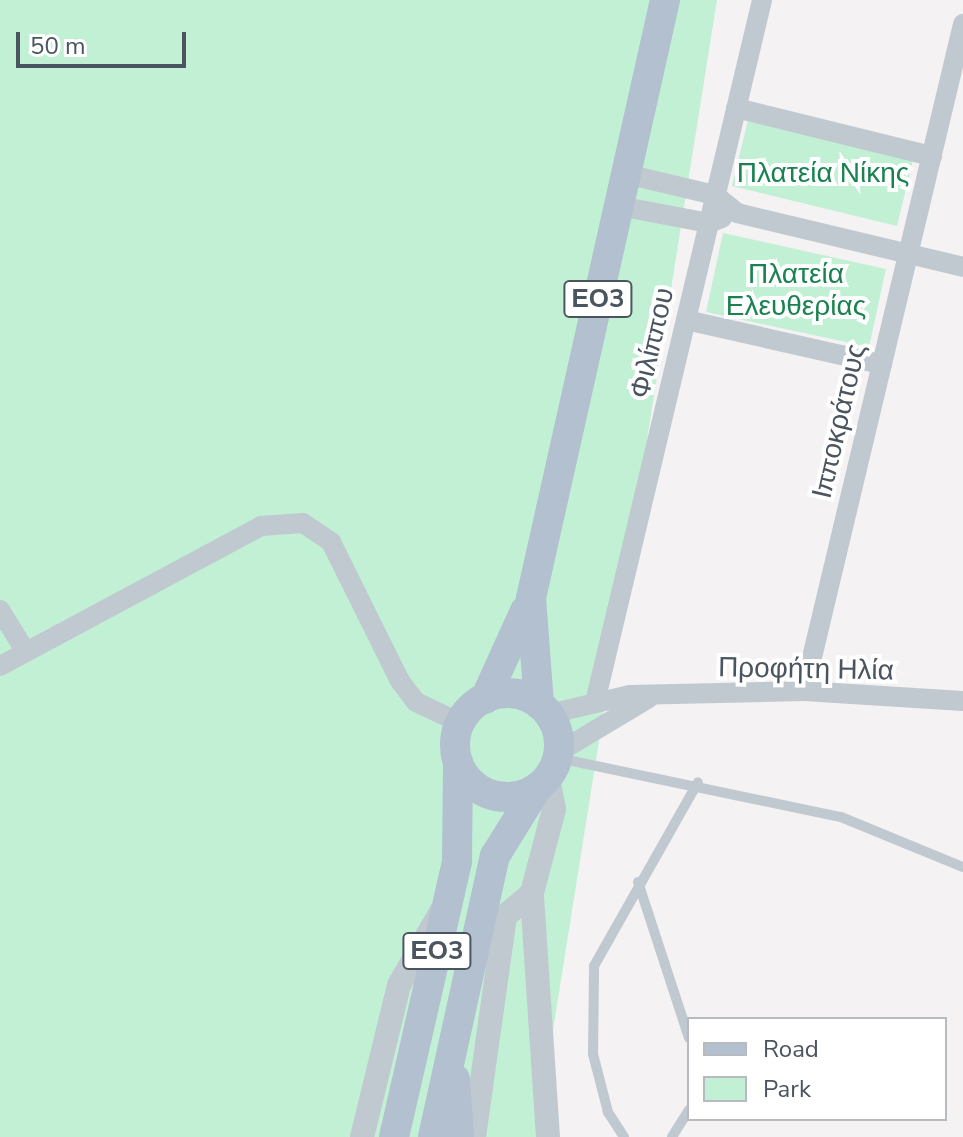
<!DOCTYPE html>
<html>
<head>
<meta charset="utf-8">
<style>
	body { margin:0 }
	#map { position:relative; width:963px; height:1137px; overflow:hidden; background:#f4f2f2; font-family:"Nunito Sans",sans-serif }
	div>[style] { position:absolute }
	.green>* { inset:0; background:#c2f0d5 }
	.service>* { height:10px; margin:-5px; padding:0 5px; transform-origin:5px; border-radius:5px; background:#c0c9d0 }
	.minor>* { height:20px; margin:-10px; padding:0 10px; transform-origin:10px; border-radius:10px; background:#c0c9d0 }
	.tertiary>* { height:24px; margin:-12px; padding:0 12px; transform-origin:12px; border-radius:12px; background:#c0c9d0 }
	.primary>* { height:30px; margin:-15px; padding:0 15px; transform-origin:15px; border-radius:15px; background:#b2c0d0 }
	.primary>.ring { margin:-15px; padding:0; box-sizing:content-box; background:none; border:30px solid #b2c0d0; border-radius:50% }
	span { translate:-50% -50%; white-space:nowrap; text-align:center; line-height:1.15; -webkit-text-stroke:8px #fff; paint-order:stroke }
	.shield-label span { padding:2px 6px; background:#fff; border:2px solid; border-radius:6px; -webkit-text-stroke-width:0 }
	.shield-label { font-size:26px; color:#4a555f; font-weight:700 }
	.park-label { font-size:28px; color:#198250 }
	.street-label { font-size:28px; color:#4a555f }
	.legend { position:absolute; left:687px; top:1017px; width:260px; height:104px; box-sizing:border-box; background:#fff; border:2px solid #b7bbbf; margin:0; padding:10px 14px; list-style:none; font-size:24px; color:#4a555f }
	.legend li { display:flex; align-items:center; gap:16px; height:40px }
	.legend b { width:40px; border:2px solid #b7bbbf }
	.scale { position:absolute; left:16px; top:32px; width:170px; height:36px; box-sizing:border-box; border:4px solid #4a555f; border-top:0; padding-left:10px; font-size:24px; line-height:28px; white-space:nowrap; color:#4a555f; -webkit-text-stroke:6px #fff; paint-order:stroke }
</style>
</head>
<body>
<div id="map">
	<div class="green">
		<div style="clip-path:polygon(0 0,717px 0,536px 1137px,0 1137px)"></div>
		<div style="clip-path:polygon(748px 120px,913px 160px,897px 226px,732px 186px)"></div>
		<div style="clip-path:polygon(723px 233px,886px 269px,869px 347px,706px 312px)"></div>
	</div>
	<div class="service">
		<div style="left:558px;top:758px;width:289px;rotate:11.8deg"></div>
		<div style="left:841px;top:817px;width:132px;rotate:22.3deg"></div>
		<div style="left:638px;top:882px;width:164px;rotate:71.9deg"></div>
		<div style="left:624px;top:1137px;width:30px;rotate:-123deg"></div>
		<div style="left:608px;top:1112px;width:60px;rotate:-104.5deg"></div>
		<div style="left:593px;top:1054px;width:88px;rotate:-89.3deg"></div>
		<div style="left:594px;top:966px;width:211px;rotate:-60.5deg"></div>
		<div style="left:672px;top:1137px;width:32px;rotate:-58deg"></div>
	</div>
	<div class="minor">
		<div style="left:736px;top:108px;width:202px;rotate:13.8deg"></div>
		<div style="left:626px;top:174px;width:91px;rotate:13.3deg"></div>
		<div style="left:715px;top:195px;width:28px;rotate:39deg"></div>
		<div style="left:737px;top:213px;width:232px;rotate:13.4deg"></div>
		<div style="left:619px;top:206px;width:92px;rotate:10.7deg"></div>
		<div style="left:709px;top:223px;width:14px;rotate:-21deg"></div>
		<div style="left:686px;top:320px;width:201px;rotate:12.7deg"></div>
		<div style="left:0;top:610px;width:49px;rotate:58.2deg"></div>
		<div style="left:0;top:666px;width:296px;rotate:-28.2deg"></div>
		<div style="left:261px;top:526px;width:42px;rotate:-4.1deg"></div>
		<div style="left:303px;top:523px;width:34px;rotate:34deg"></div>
		<div style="left:331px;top:542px;width:155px;rotate:63.6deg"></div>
		<div style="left:400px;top:681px;width:26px;rotate:53deg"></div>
		<div style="left:416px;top:702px;width:49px;rotate:25.5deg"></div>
		<div style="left:804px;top:691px;width:686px;rotate:-76.59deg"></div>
		<div style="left:596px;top:698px;width:717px;rotate:-76.62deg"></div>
		<div style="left:549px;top:714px;width:83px;rotate:-13.2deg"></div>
		<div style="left:630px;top:695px;width:174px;rotate:-1.3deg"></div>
		<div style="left:804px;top:691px;width:159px;rotate:3.6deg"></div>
		<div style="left:559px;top:752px;width:105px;rotate:-31deg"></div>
	</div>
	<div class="tertiary">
		<div style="left:362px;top:1137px;width:156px;rotate:-76.3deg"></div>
		<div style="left:399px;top:985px;width:86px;rotate:-60.2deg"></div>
		<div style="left:474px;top:1137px;width:223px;rotate:-82deg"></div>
		<div style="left:505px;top:916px;width:35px;rotate:-40deg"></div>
		<div style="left:548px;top:1137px;width:245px;rotate:-93.8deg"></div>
		<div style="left:532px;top:893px;width:87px;rotate:-75.3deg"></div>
		<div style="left:554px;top:809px;width:33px;rotate:-101deg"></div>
	</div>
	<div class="primary">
		<div class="ring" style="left:455px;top:693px;width:74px;height:74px"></div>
		<div style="left:485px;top:699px;width:97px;rotate:-65.6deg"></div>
		<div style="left:539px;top:704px;width:106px;rotate:-94.3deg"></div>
		<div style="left:531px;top:598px;width:613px;rotate:-77.37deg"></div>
		<div style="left:455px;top:1079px;width:58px;rotate:86.1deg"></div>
		<div style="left:394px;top:1137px;width:283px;rotate:-77.1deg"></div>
		<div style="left:457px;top:861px;width:99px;rotate:-89.4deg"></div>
		<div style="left:433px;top:1137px;width:288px;rotate:-77.6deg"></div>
		<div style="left:495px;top:856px;width:80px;rotate:-58.3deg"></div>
	</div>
	<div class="shield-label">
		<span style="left:598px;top:299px">ΕΟ3</span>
		<span style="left:437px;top:951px">ΕΟ3</span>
	</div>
	<div class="park-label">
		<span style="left:823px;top:173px">Πλατεία Νίκης</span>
		<span style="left:796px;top:290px">Πλατεία<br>Ελευθερίας</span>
	</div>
	<div class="street-label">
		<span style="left:652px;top:343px;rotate:-77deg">Φιλίππου</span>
		<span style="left:839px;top:421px;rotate:-77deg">Ιπποκράτους</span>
		<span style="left:806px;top:669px;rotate:1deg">Προφήτη Ηλία</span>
	</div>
	<ul class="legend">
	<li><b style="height:10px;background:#b2c0d0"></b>Road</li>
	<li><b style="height:22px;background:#c2f0d5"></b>Park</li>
	</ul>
	<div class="scale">50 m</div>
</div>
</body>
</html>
